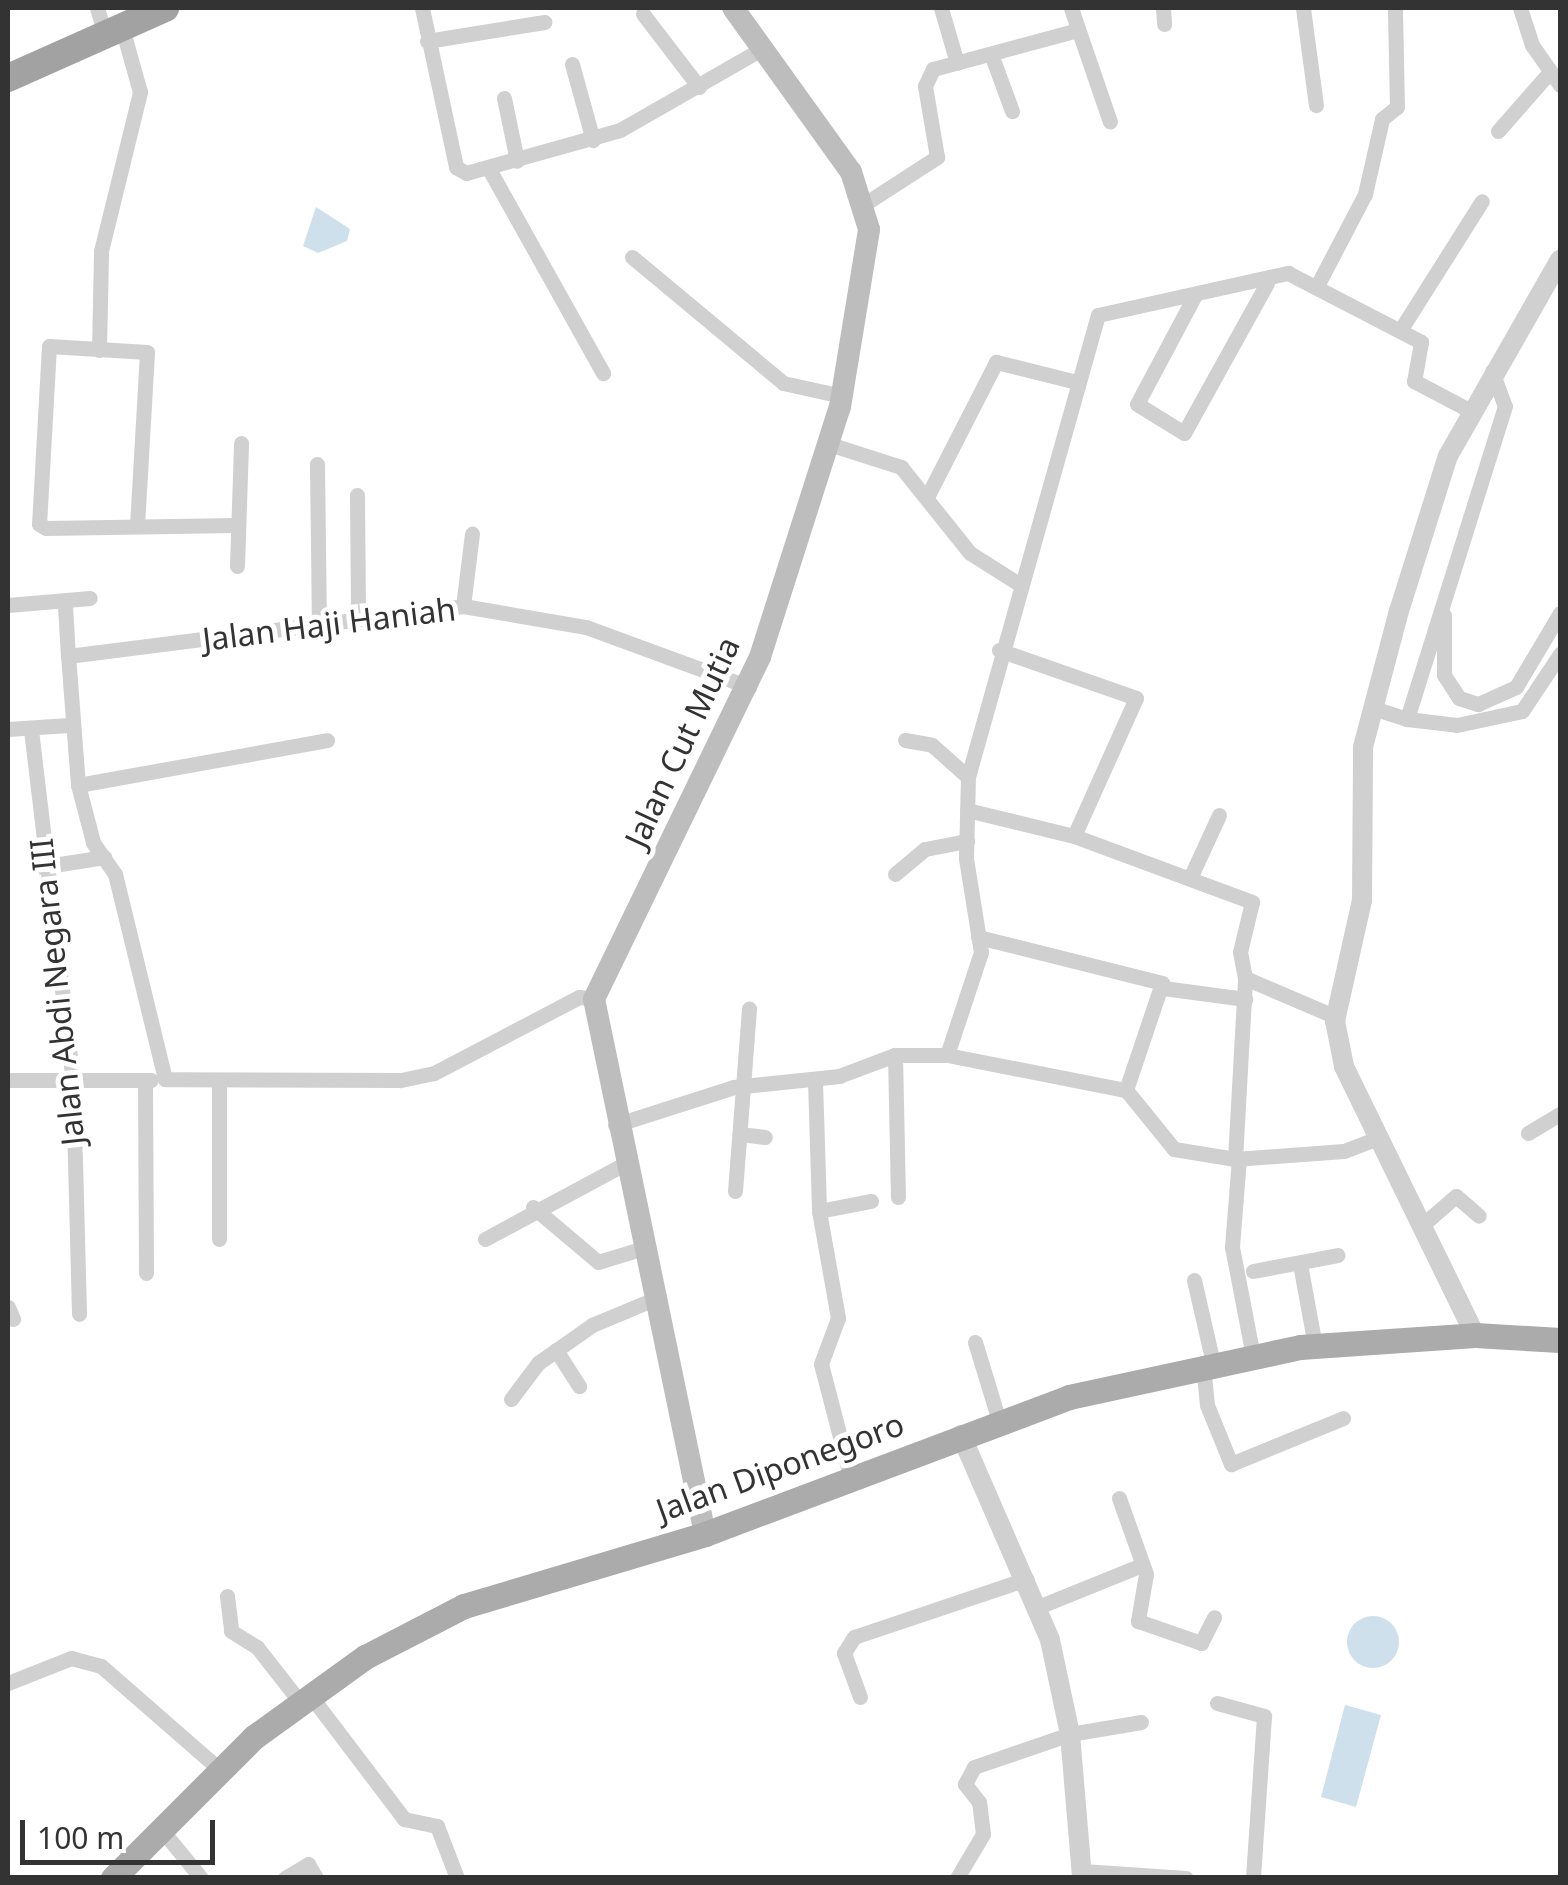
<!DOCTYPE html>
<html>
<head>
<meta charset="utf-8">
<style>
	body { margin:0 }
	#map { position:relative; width:1568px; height:1885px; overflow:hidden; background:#fff; font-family:"Noto Sans",sans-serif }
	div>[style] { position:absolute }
	.water>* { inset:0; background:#cde0eb }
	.round { border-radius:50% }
	.minor>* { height:15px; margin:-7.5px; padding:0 7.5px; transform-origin:7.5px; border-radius:7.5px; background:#d0d0d0 }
	.tertiary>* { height:20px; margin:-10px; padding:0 10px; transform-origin:10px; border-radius:10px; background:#d0d0d0 }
	.secondary>* { height:22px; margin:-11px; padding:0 11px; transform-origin:11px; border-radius:11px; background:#bdbdbd }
	.primary>* { height:25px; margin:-12.5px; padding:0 12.5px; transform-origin:12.5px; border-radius:12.5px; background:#ababab }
	.trunk>* { height:28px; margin:-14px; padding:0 14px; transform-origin:14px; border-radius:14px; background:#a2a2a2 }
	span { translate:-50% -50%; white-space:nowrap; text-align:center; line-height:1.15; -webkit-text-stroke:10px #fff; paint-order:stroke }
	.street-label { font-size:32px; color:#333 }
	.frame { position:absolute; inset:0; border:10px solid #333; pointer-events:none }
	.scale { position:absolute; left:20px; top:1820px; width:195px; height:45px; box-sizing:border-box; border:5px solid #333; border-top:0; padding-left:12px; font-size:30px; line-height:35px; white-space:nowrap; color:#333; -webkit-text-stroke:8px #fff; paint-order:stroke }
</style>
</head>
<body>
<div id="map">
	<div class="water">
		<div style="clip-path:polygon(316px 207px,350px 229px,347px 241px,318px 253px,303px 246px)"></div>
		<div class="round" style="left:1347px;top:1616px;width:52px;height:52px"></div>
		<div style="clip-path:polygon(1345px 1705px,1381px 1715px,1356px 1807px,1321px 1797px)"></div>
	</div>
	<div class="minor">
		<div style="left:97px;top:8px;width:24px;rotate:73deg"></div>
		<div style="left:422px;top:8px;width:163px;rotate:77.9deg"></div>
		<div style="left:456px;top:167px;width:12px;rotate:31deg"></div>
		<div style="left:466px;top:173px;width:160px;rotate:-15.6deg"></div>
		<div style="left:620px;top:130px;width:157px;rotate:-29.8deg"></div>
		<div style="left:941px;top:8px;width:57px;rotate:73.8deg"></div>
		<div style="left:1071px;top:8px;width:120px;rotate:71.1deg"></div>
		<div style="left:1163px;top:8px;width:16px;rotate:86deg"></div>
		<div style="left:1303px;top:8px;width:98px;rotate:82.4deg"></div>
		<div style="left:1520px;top:8px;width:39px;rotate:72deg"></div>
		<div style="left:1532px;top:45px;width:49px;rotate:55deg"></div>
		<div style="left:643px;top:14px;width:92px;rotate:52.5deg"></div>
		<div style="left:427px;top:41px;width:119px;rotate:-9.2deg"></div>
		<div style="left:991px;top:54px;width:61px;rotate:69.8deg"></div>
		<div style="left:572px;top:64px;width:79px;rotate:74.6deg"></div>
		<div style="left:504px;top:98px;width:64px;rotate:78.3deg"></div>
		<div style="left:1498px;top:131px;width:77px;rotate:-48.7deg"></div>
		<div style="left:489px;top:169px;width:234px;rotate:60.8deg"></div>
		<div style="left:866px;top:203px;width:85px;rotate:-32.9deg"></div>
		<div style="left:937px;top:157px;width:72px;rotate:-99.6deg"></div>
		<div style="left:925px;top:86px;width:19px;rotate:-65deg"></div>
		<div style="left:933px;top:69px;width:150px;rotate:-15.1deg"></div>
		<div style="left:632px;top:257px;width:197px;rotate:39.8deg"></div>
		<div style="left:783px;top:383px;width:60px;rotate:12.4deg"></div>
		<div style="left:1318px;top:284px;width:102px;rotate:-62.4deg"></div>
		<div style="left:1365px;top:194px;width:77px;rotate:-77.2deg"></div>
		<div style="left:1382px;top:119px;width:19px;rotate:-39deg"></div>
		<div style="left:1397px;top:107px;width:99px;rotate:-91.2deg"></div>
		<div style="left:1195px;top:295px;width:123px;rotate:118deg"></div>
		<div style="left:1137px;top:404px;width:55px;rotate:31.7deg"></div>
		<div style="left:1184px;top:433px;width:171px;rotate:-61deg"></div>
		<div style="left:1401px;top:329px;width:151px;rotate:-57.7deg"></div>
		<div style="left:99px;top:350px;width:99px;rotate:-88.8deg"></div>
		<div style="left:101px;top:251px;width:164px;rotate:-76.2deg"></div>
		<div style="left:140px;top:92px;width:71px;rotate:-105.6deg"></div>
		<div style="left:1492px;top:371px;width:37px;rotate:70deg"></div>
		<div style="left:1505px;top:406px;width:328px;rotate:107.4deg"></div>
		<div style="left:1407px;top:719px;width:50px;rotate:6.8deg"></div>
		<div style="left:1457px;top:725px;width:66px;rotate:-12.2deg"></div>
		<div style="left:1522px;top:711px;width:69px;rotate:-56.3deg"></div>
		<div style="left:829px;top:444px;width:76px;rotate:17.7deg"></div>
		<div style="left:901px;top:467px;width:110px;rotate:51.3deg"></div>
		<div style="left:970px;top:553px;width:58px;rotate:32.3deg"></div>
		<div style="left:317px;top:464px;width:160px;rotate:89.3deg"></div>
		<div style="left:357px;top:495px;width:123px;rotate:89.5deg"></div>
		<div style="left:927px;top:497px;width:152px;rotate:-62.9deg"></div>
		<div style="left:996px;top:362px;width:83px;rotate:13.9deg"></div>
		<div style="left:137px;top:526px;width:174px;rotate:-86.7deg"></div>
		<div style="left:147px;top:352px;width:98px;rotate:-176.5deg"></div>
		<div style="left:49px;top:346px;width:178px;rotate:93.2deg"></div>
		<div style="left:39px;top:524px;width:8px;rotate:30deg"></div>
		<div style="left:46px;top:528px;width:190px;rotate:-0.9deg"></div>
		<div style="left:237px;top:566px;width:123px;rotate:-88.1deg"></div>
		<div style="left:8px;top:605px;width:82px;rotate:-4.9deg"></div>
		<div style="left:65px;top:606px;width:50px;rotate:86.6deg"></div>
		<div style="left:463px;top:606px;width:73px;rotate:-82.9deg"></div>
		<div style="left:1444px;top:615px;width:60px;rotate:90deg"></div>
		<div style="left:1444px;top:675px;width:27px;rotate:57deg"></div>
		<div style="left:1459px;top:698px;width:20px;rotate:18deg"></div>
		<div style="left:1478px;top:704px;width:42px;rotate:-24.1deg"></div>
		<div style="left:1516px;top:687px;width:86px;rotate:-59.3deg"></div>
		<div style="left:999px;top:650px;width:145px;rotate:19.3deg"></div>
		<div style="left:1136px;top:698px;width:151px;rotate:114.2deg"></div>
		<div style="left:1373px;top:708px;width:36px;rotate:18deg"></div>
		<div style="left:8px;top:729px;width:61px;rotate:-3.8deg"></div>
		<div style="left:31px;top:730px;width:356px;rotate:83.2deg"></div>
		<div style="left:73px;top:1084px;width:230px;rotate:88.5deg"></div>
		<div style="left:905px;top:740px;width:27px;rotate:10deg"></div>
		<div style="left:932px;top:745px;width:48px;rotate:41.6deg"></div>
		<div style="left:78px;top:785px;width:253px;rotate:-10.2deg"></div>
		<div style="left:967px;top:810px;width:110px;rotate:13.7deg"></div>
		<div style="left:1074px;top:836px;width:190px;rotate:20.3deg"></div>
		<div style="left:1252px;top:902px;width:51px;rotate:103.5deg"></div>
		<div style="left:1240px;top:952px;width:26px;rotate:79deg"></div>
		<div style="left:41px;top:867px;width:64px;rotate:-9deg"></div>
		<div style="left:895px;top:874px;width:39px;rotate:-40deg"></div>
		<div style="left:925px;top:849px;width:43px;rotate:-10.8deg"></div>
		<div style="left:1191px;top:876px;width:67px;rotate:-65.3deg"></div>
		<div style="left:978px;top:937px;width:190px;rotate:14deg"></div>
		<div style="left:1162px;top:983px;width:113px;rotate:108.6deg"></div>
		<div style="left:1163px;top:988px;width:83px;rotate:7.6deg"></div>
		<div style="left:594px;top:999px;width:15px;rotate:-172deg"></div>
		<div style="left:579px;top:997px;width:164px;rotate:152.3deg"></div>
		<div style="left:434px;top:1073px;width:35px;rotate:168deg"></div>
		<div style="left:400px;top:1080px;width:235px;rotate:-179.8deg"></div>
		<div style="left:165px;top:1079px;width:211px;rotate:-103.7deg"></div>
		<div style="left:115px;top:874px;width:39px;rotate:-125deg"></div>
		<div style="left:93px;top:842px;width:59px;rotate:-104.7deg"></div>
		<div style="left:78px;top:785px;width:129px;rotate:-94.4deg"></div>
		<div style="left:68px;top:656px;width:398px;rotate:-7.2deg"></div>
		<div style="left:463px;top:606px;width:125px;rotate:9.7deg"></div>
		<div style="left:586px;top:627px;width:174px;rotate:20.2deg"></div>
		<div style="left:895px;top:1055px;width:142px;rotate:88.8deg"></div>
		<div style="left:947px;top:1055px;width:108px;rotate:-71.7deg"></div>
		<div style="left:981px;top:952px;width:95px;rotate:-99.1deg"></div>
		<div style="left:966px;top:858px;width:81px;rotate:-88.6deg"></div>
		<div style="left:968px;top:777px;width:480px;rotate:-74.3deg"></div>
		<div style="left:1098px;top:315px;width:195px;rotate:-12.5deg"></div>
		<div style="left:1288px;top:273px;width:150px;rotate:27.4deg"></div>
		<div style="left:1421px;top:342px;width:40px;rotate:100deg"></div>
		<div style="left:1414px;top:381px;width:64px;rotate:27.8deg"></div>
		<div style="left:8px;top:1080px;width:143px"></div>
		<div style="left:145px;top:1081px;width:192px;rotate:89.7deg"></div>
		<div style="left:815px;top:1081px;width:130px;rotate:88.2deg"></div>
		<div style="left:819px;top:1211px;width:109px;rotate:79.9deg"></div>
		<div style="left:838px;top:1318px;width:49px;rotate:110.3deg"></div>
		<div style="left:821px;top:1364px;width:115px;rotate:75.4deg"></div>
		<div style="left:615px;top:1125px;width:125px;rotate:-17.7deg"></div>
		<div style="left:734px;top:1087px;width:106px;rotate:-6deg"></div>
		<div style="left:839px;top:1076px;width:60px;rotate:-20.6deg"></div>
		<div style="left:895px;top:1055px;width:52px"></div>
		<div style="left:947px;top:1055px;width:182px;rotate:11.1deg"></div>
		<div style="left:1126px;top:1090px;width:76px;rotate:50.9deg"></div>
		<div style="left:1174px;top:1149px;width:62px;rotate:9.3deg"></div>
		<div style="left:1235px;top:1159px;width:109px;rotate:-4.2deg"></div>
		<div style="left:1344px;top:1151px;width:39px;rotate:-21deg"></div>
		<div style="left:1528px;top:1133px;width:37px;rotate:-31deg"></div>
		<div style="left:740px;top:1134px;width:25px;rotate:7deg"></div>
		<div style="left:1239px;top:1158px;width:89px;rotate:94.5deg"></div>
		<div style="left:1232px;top:1247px;width:111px;rotate:79.1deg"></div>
		<div style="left:1235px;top:1159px;width:181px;rotate:-86.8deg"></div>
		<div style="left:1245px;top:978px;width:99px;rotate:23.2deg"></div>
		<div style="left:735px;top:1191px;width:183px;rotate:-85.6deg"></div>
		<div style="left:533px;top:1207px;width:85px;rotate:40.2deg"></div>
		<div style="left:598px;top:1262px;width:51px;rotate:-17deg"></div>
		<div style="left:819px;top:1211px;width:53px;rotate:-10.9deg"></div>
		<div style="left:1427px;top:1221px;width:38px;rotate:-41deg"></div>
		<div style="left:1456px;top:1196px;width:30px;rotate:41deg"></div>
		<div style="left:219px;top:1239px;width:159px;rotate:-90deg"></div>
		<div style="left:485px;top:1239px;width:160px;rotate:-28.3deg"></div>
		<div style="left:1300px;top:1264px;width:83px;rotate:79.6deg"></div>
		<div style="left:1253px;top:1271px;width:86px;rotate:-10.7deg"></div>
		<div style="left:1194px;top:1280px;width:85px;rotate:77.1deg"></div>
		<div style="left:8px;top:1307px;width:13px;rotate:67deg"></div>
		<div style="left:975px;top:1342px;width:83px;rotate:73.1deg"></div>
		<div style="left:556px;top:1350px;width:43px;rotate:57.4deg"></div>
		<div style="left:1203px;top:1365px;width:40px;rotate:84.3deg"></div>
		<div style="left:1207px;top:1405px;width:64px;rotate:67.9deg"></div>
		<div style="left:1231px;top:1464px;width:121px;rotate:-22.3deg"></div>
		<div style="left:511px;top:1399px;width:45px;rotate:-53.1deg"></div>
		<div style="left:538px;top:1363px;width:66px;rotate:-35.1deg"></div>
		<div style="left:592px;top:1325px;width:73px;rotate:-22.7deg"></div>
		<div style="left:1119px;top:1498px;width:81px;rotate:70.4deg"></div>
		<div style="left:1146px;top:1574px;width:48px;rotate:99.7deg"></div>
		<div style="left:1138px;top:1621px;width:67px;rotate:19.2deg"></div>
		<div style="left:1201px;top:1643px;width:29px;rotate:-63deg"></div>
		<div style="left:227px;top:1596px;width:35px;rotate:83deg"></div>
		<div style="left:231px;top:1631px;width:31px;rotate:32deg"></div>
		<div style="left:257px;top:1647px;width:70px;rotate:52deg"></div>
		<div style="left:1038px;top:1607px;width:112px;rotate:-22deg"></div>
		<div style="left:8px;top:1683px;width:68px;rotate:-21.6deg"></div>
		<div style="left:71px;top:1658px;width:31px;rotate:15deg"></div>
		<div style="left:101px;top:1666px;width:155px;rotate:41.1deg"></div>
		<div style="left:310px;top:1695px;width:156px;rotate:52.8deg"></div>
		<div style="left:404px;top:1819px;width:34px;rotate:12deg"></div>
		<div style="left:437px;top:1826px;width:56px;rotate:69deg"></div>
		<div style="left:860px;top:1697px;width:47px;rotate:-110deg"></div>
		<div style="left:844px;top:1653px;width:19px;rotate:-58deg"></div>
		<div style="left:854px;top:1637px;width:182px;rotate:-18.6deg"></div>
		<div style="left:1217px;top:1703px;width:49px;rotate:15.5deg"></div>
		<div style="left:1264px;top:1716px;width:162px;rotate:93.9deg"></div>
		<div style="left:161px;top:1829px;width:63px;rotate:50.8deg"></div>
		<div style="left:1083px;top:1871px;width:103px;rotate:3.9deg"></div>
		<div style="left:285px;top:1878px;width:27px;rotate:-31deg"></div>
		<div style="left:308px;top:1864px;width:16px;rotate:60deg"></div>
		<div style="left:957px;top:1878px;width:51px;rotate:-59.4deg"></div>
		<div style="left:983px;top:1834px;width:32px;rotate:-97deg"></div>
		<div style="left:979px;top:1802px;width:23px;rotate:-128deg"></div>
		<div style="left:965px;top:1784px;width:19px;rotate:-62deg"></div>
		<div style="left:974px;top:1767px;width:102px;rotate:-19deg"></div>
		<div style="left:1070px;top:1734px;width:72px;rotate:-9.6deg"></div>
	</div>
	<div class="tertiary">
		<div style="left:1475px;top:1335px;width:299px;rotate:-116deg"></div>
		<div style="left:1344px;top:1066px;width:46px;rotate:-101.3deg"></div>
		<div style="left:1335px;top:1021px;width:124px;rotate:-77.4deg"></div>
		<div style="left:1362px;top:900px;width:153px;rotate:-89.6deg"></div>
		<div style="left:1363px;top:747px;width:141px;rotate:-75.2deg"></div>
		<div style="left:1399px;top:611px;width:163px;rotate:-72.5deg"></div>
		<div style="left:1448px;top:456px;width:226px;rotate:-60.3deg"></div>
		<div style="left:961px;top:1435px;width:223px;rotate:66.5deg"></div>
		<div style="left:1050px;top:1640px;width:96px;rotate:78deg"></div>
		<div style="left:1070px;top:1734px;width:144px;rotate:85.2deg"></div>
	</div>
	<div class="secondary">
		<div style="left:705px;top:1534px;width:546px;rotate:-101.72deg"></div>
		<div style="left:594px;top:999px;width:380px;rotate:-64.1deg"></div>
		<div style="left:760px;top:657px;width:262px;rotate:-72.3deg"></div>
		<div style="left:840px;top:407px;width:180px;rotate:-80.7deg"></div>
		<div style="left:869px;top:229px;width:60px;rotate:-107.5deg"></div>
		<div style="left:851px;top:172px;width:202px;rotate:-125.7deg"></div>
	</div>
	<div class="primary">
		<div style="left:113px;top:1878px;width:199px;rotate:-45deg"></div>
		<div style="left:254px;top:1737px;width:137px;rotate:-35.8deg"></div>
		<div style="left:365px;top:1657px;width:111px;rotate:-27.3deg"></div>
		<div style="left:464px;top:1606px;width:252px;rotate:-16.6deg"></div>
		<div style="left:705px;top:1534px;width:389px;rotate:-20.6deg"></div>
		<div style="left:1069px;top:1397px;width:236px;rotate:-12.2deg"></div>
		<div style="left:1300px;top:1347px;width:175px;rotate:-3.9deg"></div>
		<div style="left:1475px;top:1335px;width:85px;rotate:3.4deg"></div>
	</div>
	<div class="trunk">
		<div style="left:8px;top:78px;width:172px;rotate:-24deg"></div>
	</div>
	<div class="street-label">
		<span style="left:329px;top:624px;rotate:-7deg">Jalan Haji Haniah</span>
		<span style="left:682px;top:742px;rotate:-65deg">Jalan Cut Mutia</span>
		<span style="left:57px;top:992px;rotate:-96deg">Jalan Abdi Negara III</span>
		<span style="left:780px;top:1467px;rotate:-20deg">Jalan Diponegoro</span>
	</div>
	<div class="frame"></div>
	<div class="scale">100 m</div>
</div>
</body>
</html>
